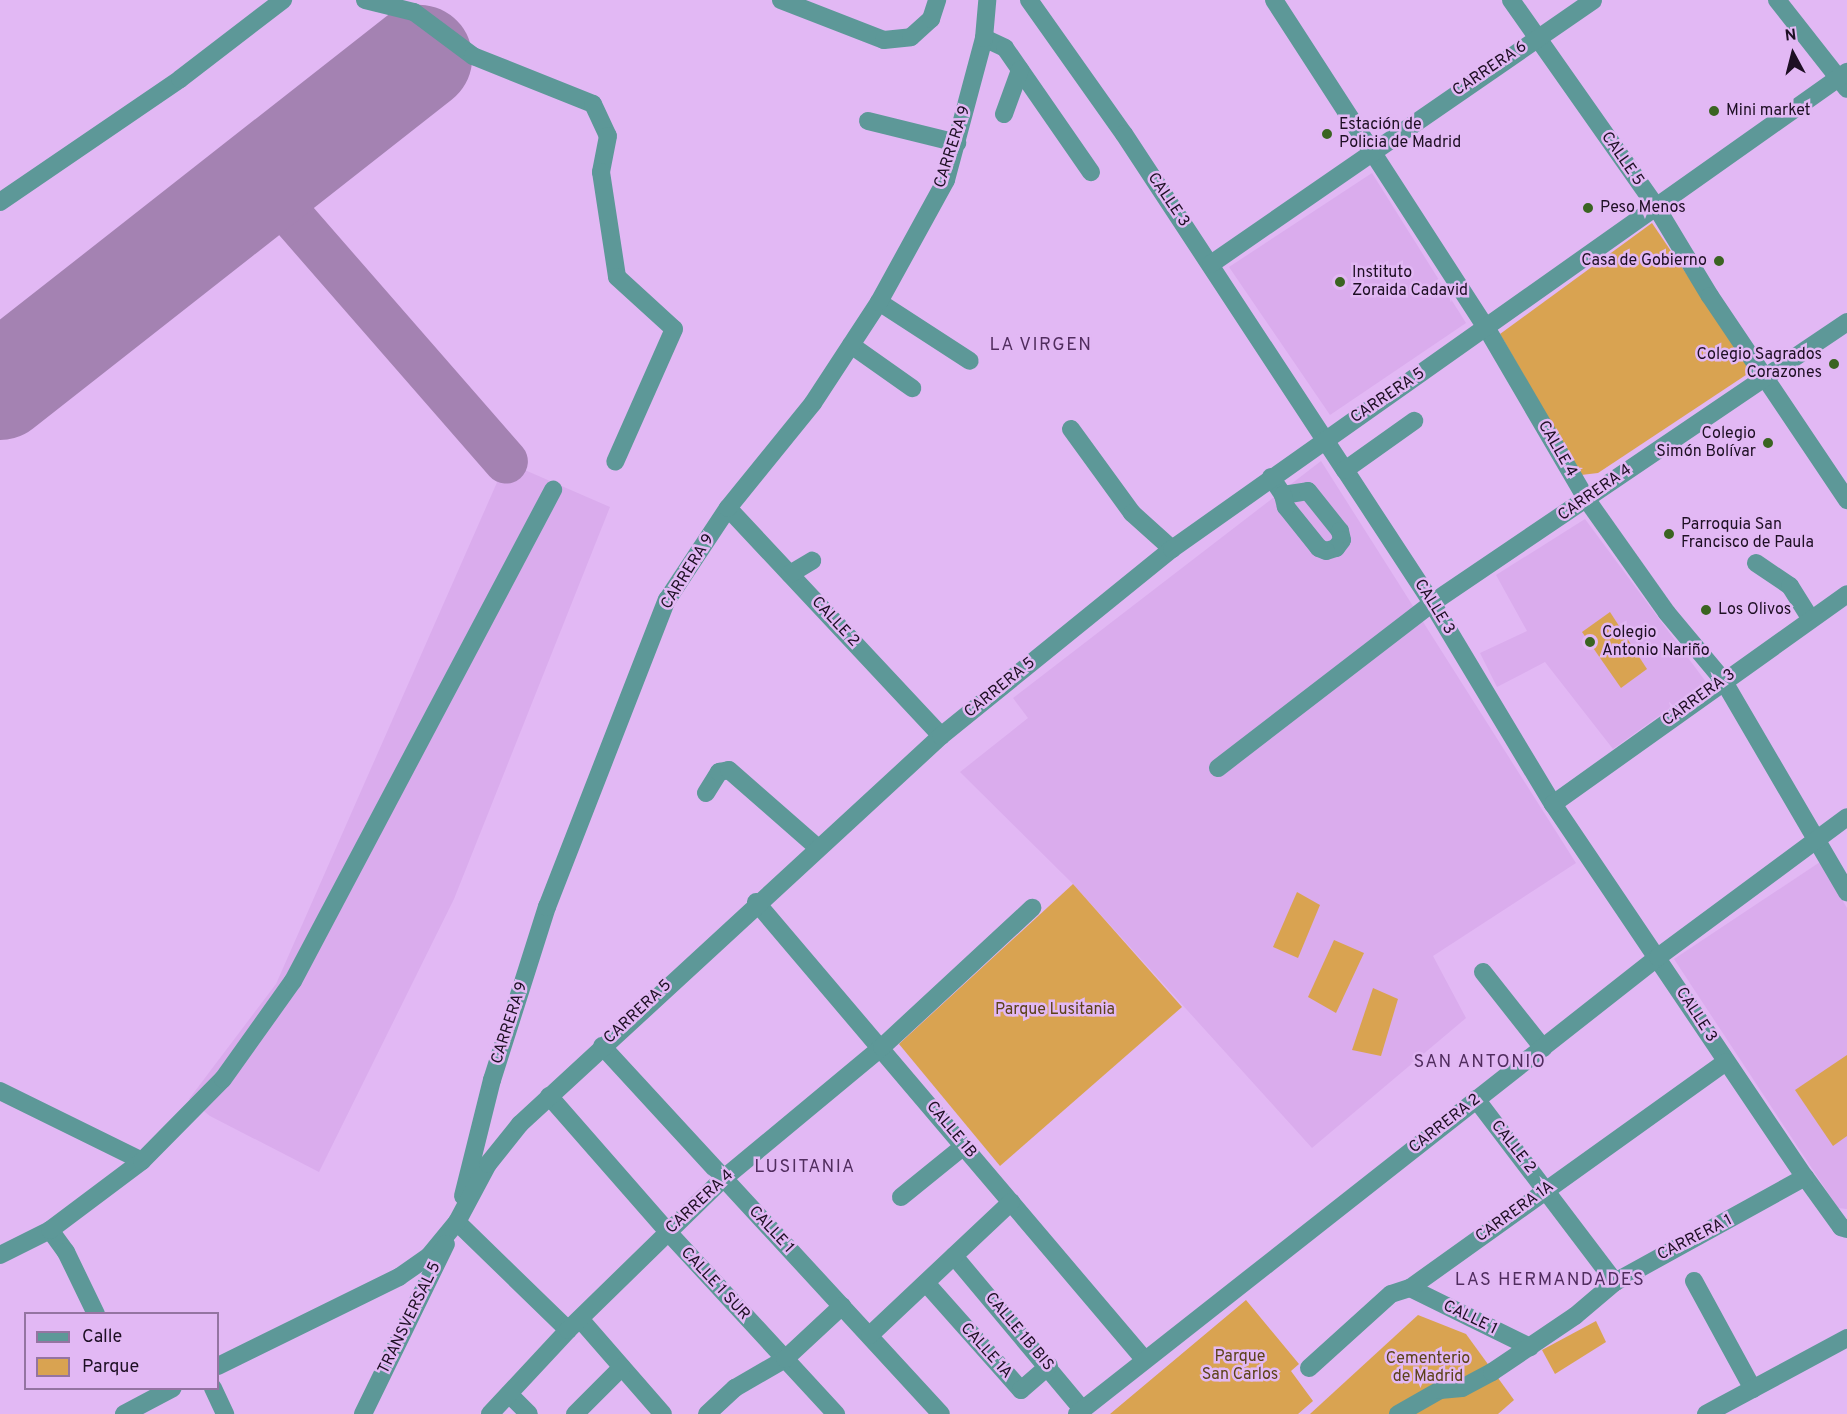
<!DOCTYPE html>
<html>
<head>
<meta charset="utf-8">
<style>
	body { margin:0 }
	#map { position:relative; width:1847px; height:1414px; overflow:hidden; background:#e2b8f4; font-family:Overpass,sans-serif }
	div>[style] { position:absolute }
	.built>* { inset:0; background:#daaced }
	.green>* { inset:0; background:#d9a351 }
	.taxiway>* { height:44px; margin:-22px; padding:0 22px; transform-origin:22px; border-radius:22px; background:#a482b2 }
	.runway>* { height:106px; margin:-53px; padding:0 53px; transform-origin:53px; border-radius:53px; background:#a482b2 }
	.minor>* { height:18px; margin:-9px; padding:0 9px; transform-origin:9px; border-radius:9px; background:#5d9898 }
	.dots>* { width:16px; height:16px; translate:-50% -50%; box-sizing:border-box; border:3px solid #e2b8f4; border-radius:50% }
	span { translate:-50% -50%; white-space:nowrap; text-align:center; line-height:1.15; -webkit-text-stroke:5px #e2b8f4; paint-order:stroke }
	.street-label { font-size:16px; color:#1e0f24 }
	.poi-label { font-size:16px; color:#1e0f24 }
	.left { translate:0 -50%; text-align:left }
	.right { translate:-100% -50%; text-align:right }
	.park-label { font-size:16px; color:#5c4219 }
	.neighbourhood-label { font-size:18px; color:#512d5f; letter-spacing:1.5px }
	.legend { position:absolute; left:24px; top:1312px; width:195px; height:78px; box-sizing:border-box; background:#e2b8f4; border:2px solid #9474a1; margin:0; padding:8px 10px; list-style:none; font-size:18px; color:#1e0f24 }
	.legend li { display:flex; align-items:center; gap:12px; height:30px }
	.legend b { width:30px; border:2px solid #9474a1 }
	.north { position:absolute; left:1763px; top:24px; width:60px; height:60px; -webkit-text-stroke:4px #e2b8f4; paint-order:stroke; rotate:353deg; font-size:16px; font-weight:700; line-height:24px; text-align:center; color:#1e0f24 }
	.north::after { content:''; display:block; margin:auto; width:21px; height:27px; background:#1e0f24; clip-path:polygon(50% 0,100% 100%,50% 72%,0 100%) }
</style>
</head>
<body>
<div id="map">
	<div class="built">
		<div style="clip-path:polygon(1372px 173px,1466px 323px,1330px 415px,1229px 267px)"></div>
		<div style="clip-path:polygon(1321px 461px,1576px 863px,1433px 956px,1466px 1018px,1312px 1148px,1073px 884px,960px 772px,1028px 718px,1013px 698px)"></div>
		<div style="clip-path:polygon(506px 462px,610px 507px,454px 899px,319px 1172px,210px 1116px,189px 1099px,276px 984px)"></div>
		<div style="clip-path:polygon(1585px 519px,1706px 682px,1613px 749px,1545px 662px,1497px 687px,1480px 653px,1527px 631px,1496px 575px)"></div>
		<div style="clip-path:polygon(1820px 862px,1847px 908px,1847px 1209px,1838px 1208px,1674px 959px)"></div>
	</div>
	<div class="green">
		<div style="clip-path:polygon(1652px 223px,1752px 371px,1598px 473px,1581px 475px,1500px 334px)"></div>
		<div style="clip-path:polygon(1610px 612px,1647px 669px,1621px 688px,1582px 632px)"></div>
		<div style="clip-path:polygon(1073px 884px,1182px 1007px,1000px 1166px,899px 1044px)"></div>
		<div style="clip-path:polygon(1297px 892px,1320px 905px,1298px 958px,1273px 947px)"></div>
		<div style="clip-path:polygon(1334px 940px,1364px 953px,1336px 1013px,1308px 997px)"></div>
		<div style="clip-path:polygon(1373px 988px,1398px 999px,1381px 1056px,1352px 1050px)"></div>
		<div style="clip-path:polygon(1847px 1055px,1847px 1136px,1833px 1146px,1795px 1090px)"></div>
		<div style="clip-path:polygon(1246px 1300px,1299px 1364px,1291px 1371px,1313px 1401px,1298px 1414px,1110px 1414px)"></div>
		<div style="clip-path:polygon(1418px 1315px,1466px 1334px,1514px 1400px,1498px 1414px,1310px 1414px)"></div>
		<div style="clip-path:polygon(1596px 1321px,1606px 1342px,1555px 1374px,1542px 1350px)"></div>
	</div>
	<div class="taxiway">
		<div style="left:262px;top:182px;width:371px;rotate:48.9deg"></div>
	</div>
	<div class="runway">
		<div style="left:0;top:387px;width:533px;rotate:-38.14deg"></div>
	</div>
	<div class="minor">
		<div style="left:365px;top:0;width:50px;rotate:13.8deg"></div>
		<div style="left:414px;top:12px;width:74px;rotate:36.7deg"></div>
		<div style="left:473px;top:56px;width:129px;rotate:21.8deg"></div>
		<div style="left:593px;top:104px;width:35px;rotate:65deg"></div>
		<div style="left:608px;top:136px;width:37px;rotate:101deg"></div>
		<div style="left:601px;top:172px;width:106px;rotate:81.3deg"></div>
		<div style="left:617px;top:277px;width:77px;rotate:42.4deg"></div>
		<div style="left:674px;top:329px;width:145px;rotate:113.9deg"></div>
		<div style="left:781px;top:0;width:110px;rotate:21.2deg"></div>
		<div style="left:884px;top:40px;width:27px;rotate:-6deg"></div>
		<div style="left:911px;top:37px;width:27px;rotate:-42deg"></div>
		<div style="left:931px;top:19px;width:20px;rotate:-72deg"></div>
		<div style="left:1029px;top:0;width:164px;rotate:54.7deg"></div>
		<div style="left:1124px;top:134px;width:402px;rotate:56.7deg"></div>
		<div style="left:1345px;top:470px;width:159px;rotate:56.8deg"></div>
		<div style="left:1432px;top:603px;width:235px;rotate:59deg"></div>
		<div style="left:1553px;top:804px;width:450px;rotate:56deg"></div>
		<div style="left:1805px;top:1177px;width:62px;rotate:54.2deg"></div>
		<div style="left:1841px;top:1227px;width:6px;rotate:18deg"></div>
		<div style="left:1274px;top:0;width:392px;rotate:57.1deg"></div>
		<div style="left:1487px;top:329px;width:198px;rotate:59.7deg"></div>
		<div style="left:1587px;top:500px;width:138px;rotate:54.7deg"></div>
		<div style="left:1667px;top:613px;width:87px;rotate:50.1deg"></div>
		<div style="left:1723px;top:680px;width:246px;rotate:59.7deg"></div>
		<div style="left:1511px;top:0;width:251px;rotate:54.9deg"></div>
		<div style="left:1655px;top:205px;width:106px;rotate:58.9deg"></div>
		<div style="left:1710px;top:296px;width:246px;rotate:56.1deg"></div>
		<div style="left:1777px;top:0;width:113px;rotate:51.8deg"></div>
		<div style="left:984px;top:38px;width:23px;rotate:25deg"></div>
		<div style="left:1005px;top:48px;width:151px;rotate:55.3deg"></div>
		<div style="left:1004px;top:114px;width:47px;rotate:-70deg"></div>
		<div style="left:868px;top:121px;width:92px;rotate:13.9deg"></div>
		<div style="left:0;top:202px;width:218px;rotate:-34.3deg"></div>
		<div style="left:180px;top:79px;width:130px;rotate:-37.5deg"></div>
		<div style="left:1211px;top:264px;width:464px;rotate:-34.6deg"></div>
		<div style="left:879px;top:302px;width:108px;rotate:33deg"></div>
		<div style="left:851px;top:345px;width:75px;rotate:35.2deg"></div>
		<div style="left:1071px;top:429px;width:104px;rotate:54deg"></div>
		<div style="left:1132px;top:513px;width:54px;rotate:42deg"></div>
		<div style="left:1345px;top:470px;width:85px;rotate:-35.4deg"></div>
		<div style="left:1271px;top:477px;width:22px;rotate:56deg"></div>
		<div style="left:1283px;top:495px;width:25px;rotate:-9deg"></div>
		<div style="left:1308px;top:491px;width:51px;rotate:51.3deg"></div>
		<div style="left:1340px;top:531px;width:9px;rotate:77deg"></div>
		<div style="left:1342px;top:540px;width:10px;rotate:127deg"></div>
		<div style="left:1336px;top:548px;width:10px;rotate:163deg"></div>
		<div style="left:1326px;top:551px;width:8px;rotate:-157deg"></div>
		<div style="left:1319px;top:548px;width:53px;rotate:-128.8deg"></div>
		<div style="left:1286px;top:507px;width:12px;rotate:-104deg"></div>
		<div style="left:728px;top:508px;width:312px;rotate:46.9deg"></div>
		<div style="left:1756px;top:563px;width:41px;rotate:34.1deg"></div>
		<div style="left:1790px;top:586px;width:39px;rotate:58deg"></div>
		<div style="left:790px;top:574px;width:26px;rotate:-31deg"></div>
		<div style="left:1218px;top:768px;width:270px;rotate:-37.6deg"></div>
		<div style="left:1432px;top:603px;width:501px;rotate:-34.1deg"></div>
		<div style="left:706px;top:793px;width:25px;rotate:-58deg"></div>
		<div style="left:719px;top:772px;width:10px;rotate:-11deg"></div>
		<div style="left:729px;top:770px;width:118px;rotate:41.2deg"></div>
		<div style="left:1553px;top:804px;width:361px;rotate:-35.5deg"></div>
		<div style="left:756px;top:902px;width:599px;rotate:49.67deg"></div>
		<div style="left:1483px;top:972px;width:97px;rotate:51.7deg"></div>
		<div style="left:602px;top:1046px;width:500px;rotate:47.35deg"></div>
		<div style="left:0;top:1091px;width:158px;rotate:26.2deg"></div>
		<div style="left:549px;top:1096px;width:181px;rotate:48.8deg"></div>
		<div style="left:668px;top:1232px;width:248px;rotate:47.3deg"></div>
		<div style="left:1476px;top:1099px;width:230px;rotate:52.8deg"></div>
		<div style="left:463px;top:1196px;width:120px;rotate:-76deg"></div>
		<div style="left:492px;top:1080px;width:182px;rotate:-72.4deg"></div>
		<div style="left:547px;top:907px;width:330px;rotate:-68.7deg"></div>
		<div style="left:667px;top:600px;width:110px;rotate:-56.5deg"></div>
		<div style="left:728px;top:508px;width:135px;rotate:-51deg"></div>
		<div style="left:813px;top:403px;width:121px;rotate:-56.8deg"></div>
		<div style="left:879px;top:302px;width:139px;rotate:-61.2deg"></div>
		<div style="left:946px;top:180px;width:147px;rotate:-75deg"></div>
		<div style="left:984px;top:38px;width:38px;rotate:-85deg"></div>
		<div style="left:901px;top:1197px;width:81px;rotate:-39deg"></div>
		<div style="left:457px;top:1222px;width:155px;rotate:44.2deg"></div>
		<div style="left:50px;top:1230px;width:27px;rotate:54deg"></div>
		<div style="left:66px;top:1252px;width:69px;rotate:64.2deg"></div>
		<div style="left:0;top:1255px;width:56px;rotate:-26.6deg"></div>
		<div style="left:50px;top:1230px;width:115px;rotate:-36.9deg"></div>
		<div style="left:142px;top:1161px;width:115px;rotate:-45.4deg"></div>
		<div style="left:223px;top:1079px;width:120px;rotate:-54.5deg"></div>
		<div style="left:293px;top:981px;width:556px;rotate:-62.1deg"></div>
		<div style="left:954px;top:1256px;width:199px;rotate:50.1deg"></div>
		<div style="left:1694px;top:1281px;width:123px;rotate:61.4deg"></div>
		<div style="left:926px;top:1283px;width:143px;rotate:48.4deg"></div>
		<div style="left:1021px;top:1390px;width:37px;rotate:-41deg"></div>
		<div style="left:1410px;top:1288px;width:134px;rotate:26.2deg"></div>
		<div style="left:580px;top:1319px;width:126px;rotate:48.9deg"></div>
		<div style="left:870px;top:1335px;width:194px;rotate:-43.3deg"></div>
		<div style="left:218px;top:1366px;width:202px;rotate:-26.2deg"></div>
		<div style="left:399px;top:1277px;width:37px;rotate:-35deg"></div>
		<div style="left:429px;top:1256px;width:44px;rotate:-50.5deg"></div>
		<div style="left:457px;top:1222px;width:66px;rotate:-61.9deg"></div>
		<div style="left:488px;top:1164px;width:51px;rotate:-51.3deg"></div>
		<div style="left:520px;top:1124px;width:573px;rotate:-42.66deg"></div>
		<div style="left:941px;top:736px;width:297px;rotate:-39deg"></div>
		<div style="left:1172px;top:549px;width:827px;rotate:-35.25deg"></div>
		<div style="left:1309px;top:1368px;width:110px;rotate:-42.1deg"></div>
		<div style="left:1391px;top:1294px;width:20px;rotate:-18deg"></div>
		<div style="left:1410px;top:1288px;width:388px;rotate:-35.6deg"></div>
		<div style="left:213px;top:1388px;width:29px;rotate:65deg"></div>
		<div style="left:509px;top:1394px;width:28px;rotate:45deg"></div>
		<div style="left:124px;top:1414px;width:55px;rotate:-28deg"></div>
		<div style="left:363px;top:1414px;width:189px;rotate:-64deg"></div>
		<div style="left:490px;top:1414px;width:115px;rotate:-47.1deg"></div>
		<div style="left:568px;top:1330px;width:216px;rotate:-44.3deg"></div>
		<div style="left:723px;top:1179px;width:207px;rotate:-39.7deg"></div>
		<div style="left:882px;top:1047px;width:205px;rotate:-42.8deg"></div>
		<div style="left:575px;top:1414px;width:66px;rotate:-45deg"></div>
		<div style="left:707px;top:1414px;width:38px;rotate:-43deg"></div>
		<div style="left:735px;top:1388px;width:58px;rotate:-30.1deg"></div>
		<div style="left:785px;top:1359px;width:78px;rotate:-42.9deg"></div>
		<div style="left:1077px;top:1414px;width:739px;rotate:-38.19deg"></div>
		<div style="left:1658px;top:957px;width:235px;rotate:-36.5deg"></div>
		<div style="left:1398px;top:1414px;width:48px;rotate:-29.7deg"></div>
		<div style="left:1440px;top:1390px;width:22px;rotate:-5deg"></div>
		<div style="left:1462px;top:1388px;width:34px;rotate:-28deg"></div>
		<div style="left:1492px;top:1372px;width:100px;rotate:-34deg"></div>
		<div style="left:1575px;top:1316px;width:52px;rotate:-40.4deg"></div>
		<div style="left:1615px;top:1282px;width:217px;rotate:-28.9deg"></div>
		<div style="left:1706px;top:1414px;width:160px;rotate:-28.3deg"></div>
	</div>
	<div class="dots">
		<div style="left:1714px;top:111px;background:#3a6421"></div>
		<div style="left:1327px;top:134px;background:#3a6421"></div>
		<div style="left:1588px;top:208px;background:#3a6421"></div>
		<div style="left:1719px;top:261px;background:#3a6421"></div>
		<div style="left:1340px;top:282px;background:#3a6421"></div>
		<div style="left:1834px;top:364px;background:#3a6421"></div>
		<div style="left:1768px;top:443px;background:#3a6421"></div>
		<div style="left:1669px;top:534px;background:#3a6421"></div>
		<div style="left:1706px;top:610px;background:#3a6421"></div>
		<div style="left:1590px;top:642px;background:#3a6421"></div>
	</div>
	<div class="street-label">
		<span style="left:1490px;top:69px;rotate:-34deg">CARRERA 6</span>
		<span style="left:953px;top:147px;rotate:-72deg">CARRERA 9</span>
		<span style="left:1622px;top:159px;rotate:55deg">CALLE 5</span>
		<span style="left:1168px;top:200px;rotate:56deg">CALLE 3</span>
		<span style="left:1388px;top:396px;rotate:-34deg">CARRERA 5</span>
		<span style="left:1557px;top:449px;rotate:60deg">CALLE 4</span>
		<span style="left:1595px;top:493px;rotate:-35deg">CARRERA 4</span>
		<span style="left:688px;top:572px;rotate:-58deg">CARRERA 9</span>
		<span style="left:1434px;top:607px;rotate:58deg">CALLE 3</span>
		<span style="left:835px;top:622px;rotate:47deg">CALLE 2</span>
		<span style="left:1000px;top:688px;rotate:-39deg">CARRERA 5</span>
		<span style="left:1699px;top:698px;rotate:-36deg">CARRERA 3</span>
		<span style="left:638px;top:1012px;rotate:-43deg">CARRERA 5</span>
		<span style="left:1696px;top:1015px;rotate:57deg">CALLE 3</span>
		<span style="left:510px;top:1023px;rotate:-72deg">CARRERA 9</span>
		<span style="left:1445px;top:1124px;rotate:-38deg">CARRERA 2</span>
		<span style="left:951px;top:1130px;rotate:50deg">CALLE 1B</span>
		<span style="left:1513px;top:1147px;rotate:52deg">CALLE 2</span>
		<span style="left:700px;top:1202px;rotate:-43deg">CARRERA 4</span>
		<span style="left:1515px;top:1212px;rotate:-36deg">CARRERA 1A</span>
		<span style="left:771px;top:1230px;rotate:47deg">CALLE 1</span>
		<span style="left:1695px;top:1238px;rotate:-27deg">CARRERA 1</span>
		<span style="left:715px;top:1284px;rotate:47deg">CALLE 1 SUR</span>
		<span style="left:410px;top:1318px;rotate:-64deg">TRANSVERSAL 5</span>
		<span style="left:1470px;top:1318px;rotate:26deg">CALLE 1</span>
		<span style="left:1019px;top:1332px;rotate:50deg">CALLE 1B BIS</span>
		<span style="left:986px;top:1351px;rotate:48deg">CALLE 1A</span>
	</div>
	<div class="poi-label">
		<span class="left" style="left:1726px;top:111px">Mini market</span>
		<span class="left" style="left:1339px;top:134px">Estación de<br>Policia de Madrid</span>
		<span class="left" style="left:1600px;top:208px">Peso Menos</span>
		<span class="right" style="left:1707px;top:261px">Casa de Gobierno</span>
		<span class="left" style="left:1352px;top:282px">Instituto<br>Zoraida Cadavid</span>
		<span class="right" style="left:1822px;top:364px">Colegio Sagrados<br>Corazones</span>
		<span class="right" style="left:1756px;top:443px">Colegio<br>Simón Bolívar</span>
		<span class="left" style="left:1681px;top:534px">Parroquia San<br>Francisco de Paula</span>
		<span class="left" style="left:1718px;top:610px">Los Olivos</span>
		<span class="left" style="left:1602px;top:642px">Colegio<br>Antonio Nariño</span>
	</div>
	<div class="park-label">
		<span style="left:1055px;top:1010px">Parque Lusitania</span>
		<span style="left:1240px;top:1366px">Parque<br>San Carlos</span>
		<span style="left:1428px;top:1368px">Cementerio<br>de Madrid</span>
	</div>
	<div class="neighbourhood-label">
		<span style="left:1041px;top:346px">LA VIRGEN</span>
		<span style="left:1480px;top:1063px">SAN ANTONIO</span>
		<span style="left:805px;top:1168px">LUSITANIA</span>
		<span style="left:1550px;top:1281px">LAS HERMANDADES</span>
	</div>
	<ul class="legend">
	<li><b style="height:8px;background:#5d9898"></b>Calle</li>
	<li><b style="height:16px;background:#d9a351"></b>Parque</li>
	</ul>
	<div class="north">N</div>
</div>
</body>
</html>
